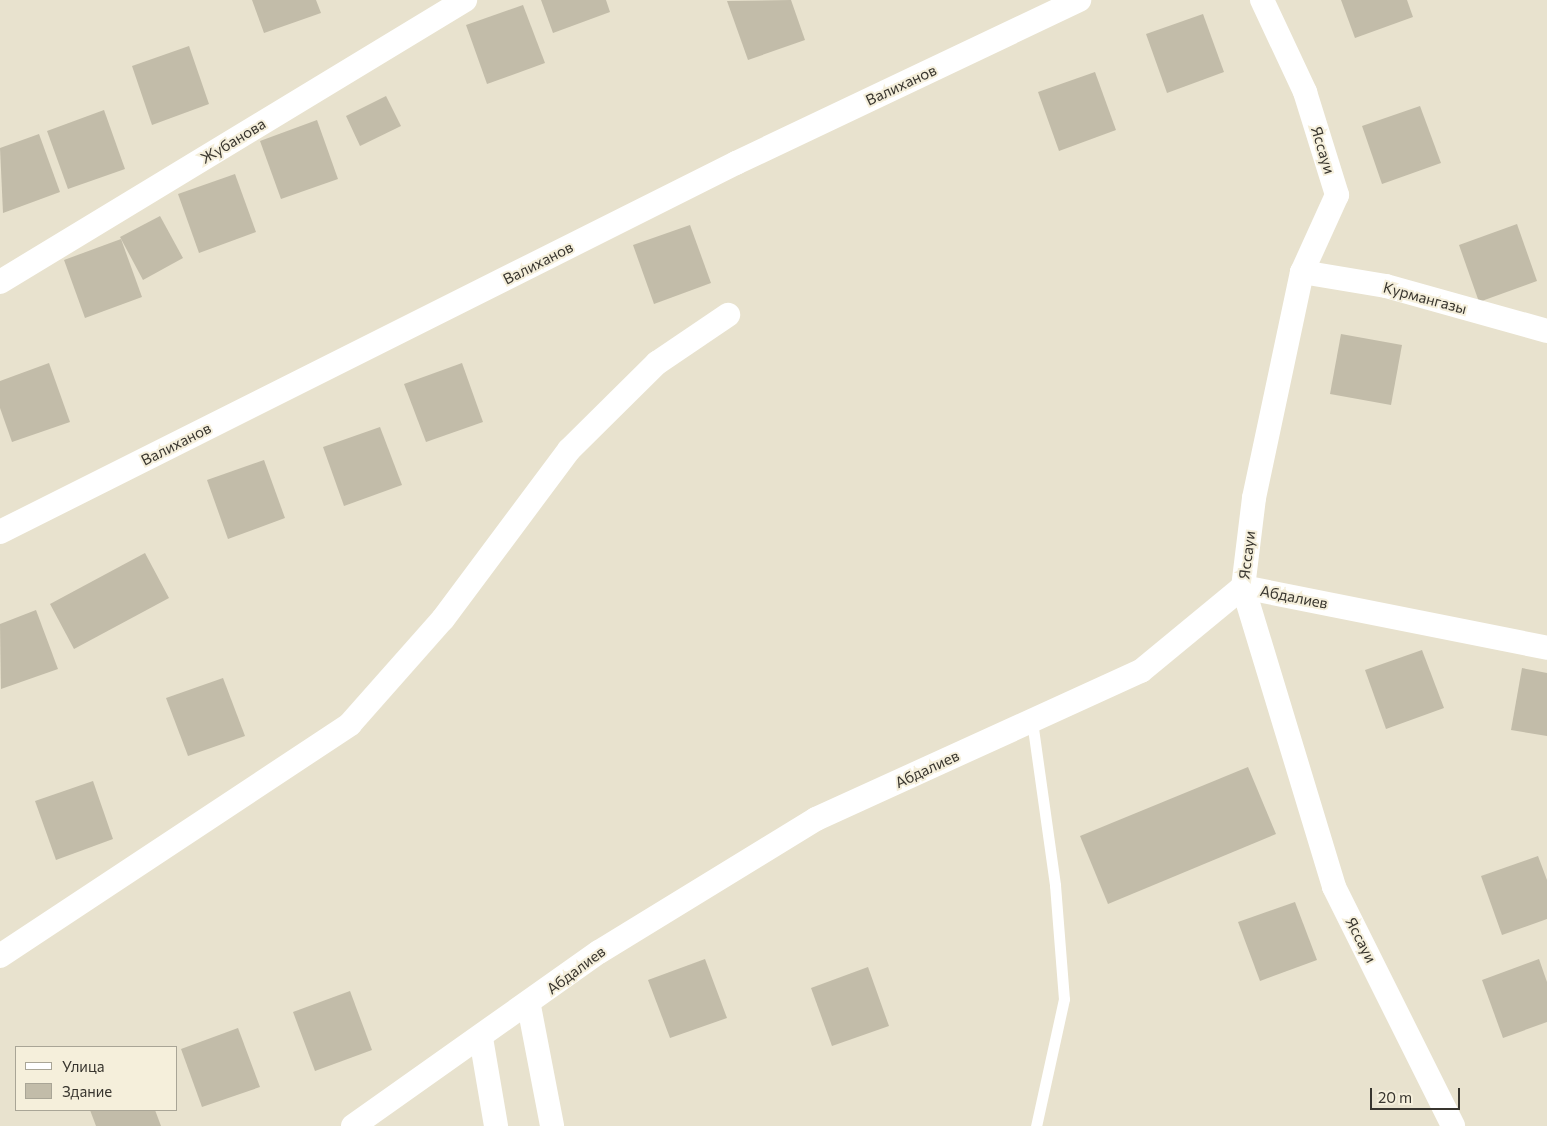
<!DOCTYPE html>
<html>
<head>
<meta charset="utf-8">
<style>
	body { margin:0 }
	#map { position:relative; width:1547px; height:1126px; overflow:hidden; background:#e8e2ce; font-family:Commissioner,sans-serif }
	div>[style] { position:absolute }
	.building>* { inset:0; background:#c2bca9 }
	.service>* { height:11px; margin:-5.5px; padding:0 5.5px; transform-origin:5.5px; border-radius:5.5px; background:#fff }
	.minor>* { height:24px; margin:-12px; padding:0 12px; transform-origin:12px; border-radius:12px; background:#fff }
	span { translate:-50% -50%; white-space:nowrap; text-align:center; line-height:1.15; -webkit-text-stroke:4px #f5efdb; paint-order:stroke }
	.street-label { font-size:15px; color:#38352e }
	.legend { position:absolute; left:15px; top:1046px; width:162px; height:65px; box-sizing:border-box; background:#f5efdb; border:1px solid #a9a596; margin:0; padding:6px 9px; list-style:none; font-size:15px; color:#38352e }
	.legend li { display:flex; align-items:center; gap:10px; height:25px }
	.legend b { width:25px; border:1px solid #a9a596 }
	.scale { position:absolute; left:1370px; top:1088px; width:90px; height:22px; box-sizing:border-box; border:2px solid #38352e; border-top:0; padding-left:6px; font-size:15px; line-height:18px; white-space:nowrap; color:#38352e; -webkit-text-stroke:4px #f5efdb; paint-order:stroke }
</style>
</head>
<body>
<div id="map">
	<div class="building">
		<div style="clip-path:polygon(252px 0,316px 0,321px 13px,264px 33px)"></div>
		<div style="clip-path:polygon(541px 0,606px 0,610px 12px,553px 33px)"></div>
		<div style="clip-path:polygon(791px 0,805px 40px,748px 60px,727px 1px)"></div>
		<div style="clip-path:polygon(1341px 0,1407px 0,1413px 17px,1355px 38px)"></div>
		<div style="clip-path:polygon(523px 5px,545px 63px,487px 84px,466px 25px)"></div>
		<div style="clip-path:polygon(1203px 14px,1224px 72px,1167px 93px,1146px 34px)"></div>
		<div style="clip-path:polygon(189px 46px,209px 104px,152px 125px,132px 66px)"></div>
		<div style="clip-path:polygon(1095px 72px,1116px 130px,1059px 151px,1038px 92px)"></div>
		<div style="clip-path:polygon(386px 96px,401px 126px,360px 146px,346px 116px)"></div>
		<div style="clip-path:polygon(1420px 106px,1441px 163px,1382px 184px,1362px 126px)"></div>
		<div style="clip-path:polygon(104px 110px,125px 169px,68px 189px,47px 131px)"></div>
		<div style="clip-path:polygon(317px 120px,338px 179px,281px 199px,260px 141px)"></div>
		<div style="clip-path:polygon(39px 134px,60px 192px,3px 213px,0 148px)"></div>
		<div style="clip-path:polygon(235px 174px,256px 232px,199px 253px,178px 194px)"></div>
		<div style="clip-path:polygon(160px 216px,183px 258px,143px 280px,120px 237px)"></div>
		<div style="clip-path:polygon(1517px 224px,1537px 281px,1479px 302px,1459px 245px)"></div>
		<div style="clip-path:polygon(690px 225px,711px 283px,654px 304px,633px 245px)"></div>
		<div style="clip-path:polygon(121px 239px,142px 297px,85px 318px,64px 260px)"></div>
		<div style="clip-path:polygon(1341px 334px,1402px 345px,1391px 405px,1330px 394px)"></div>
		<div style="clip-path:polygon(49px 363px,70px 422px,12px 442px,0 408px,0 381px)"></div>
		<div style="clip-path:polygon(462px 363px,483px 422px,426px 442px,404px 384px)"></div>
		<div style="clip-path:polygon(380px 427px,402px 485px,344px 506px,323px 447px)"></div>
		<div style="clip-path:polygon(264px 460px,285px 518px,228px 539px,207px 480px)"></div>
		<div style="clip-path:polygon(145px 553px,169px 598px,74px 649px,50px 604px)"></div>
		<div style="clip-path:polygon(36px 610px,58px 669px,1px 689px,0 624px)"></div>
		<div style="clip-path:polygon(1422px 650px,1444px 708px,1386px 729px,1365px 670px)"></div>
		<div style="clip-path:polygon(1522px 668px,1547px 673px,1547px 736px,1511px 730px)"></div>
		<div style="clip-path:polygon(223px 678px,245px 736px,188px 756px,166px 698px)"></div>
		<div style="clip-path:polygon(1248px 767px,1276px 834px,1108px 904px,1080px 836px)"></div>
		<div style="clip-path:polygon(93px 781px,113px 839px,56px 860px,35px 801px)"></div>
		<div style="clip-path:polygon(1538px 856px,1547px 880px,1547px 919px,1502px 935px,1481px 876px)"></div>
		<div style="clip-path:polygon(1295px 902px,1317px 960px,1260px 981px,1238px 922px)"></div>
		<div style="clip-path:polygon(705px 959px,727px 1018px,670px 1038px,648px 980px)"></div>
		<div style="clip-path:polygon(1539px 959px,1547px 982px,1547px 1022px,1503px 1038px,1482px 980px)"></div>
		<div style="clip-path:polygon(868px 967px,889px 1026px,832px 1046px,811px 988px)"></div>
		<div style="clip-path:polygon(350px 991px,372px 1050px,315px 1071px,293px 1012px)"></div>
		<div style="clip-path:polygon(238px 1028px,260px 1087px,202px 1107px,181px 1049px)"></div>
		<div style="clip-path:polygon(90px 1110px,155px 1110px,161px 1126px,96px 1126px)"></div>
	</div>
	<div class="service">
		<div style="left:1032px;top:721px;width:166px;rotate:82deg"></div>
		<div style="left:1055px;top:885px;width:114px;rotate:85.5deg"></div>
		<div style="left:1064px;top:999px;width:130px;rotate:102.4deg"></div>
	</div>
	<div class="minor">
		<div style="left:1262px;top:0;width:102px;rotate:64.9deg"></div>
		<div style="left:1305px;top:92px;width:108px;rotate:72.7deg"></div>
		<div style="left:1337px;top:195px;width:85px;rotate:114.4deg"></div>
		<div style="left:1302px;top:272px;width:231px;rotate:102deg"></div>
		<div style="left:1254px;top:498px;width:90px;rotate:97deg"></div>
		<div style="left:1243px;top:587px;width:313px;rotate:73.1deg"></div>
		<div style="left:1334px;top:887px;width:267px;rotate:63.5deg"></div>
		<div style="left:1302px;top:272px;width:85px;rotate:9.5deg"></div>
		<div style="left:1386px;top:286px;width:167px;rotate:15.6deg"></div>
		<div style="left:0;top:282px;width:544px;rotate:-31.23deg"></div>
		<div style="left:0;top:532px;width:823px;rotate:-26.63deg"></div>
		<div style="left:736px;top:163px;width:380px;rotate:-25.4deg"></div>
		<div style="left:0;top:956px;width:420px;rotate:-33.5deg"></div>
		<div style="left:350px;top:724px;width:140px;rotate:-48.5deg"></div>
		<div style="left:443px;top:619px;width:211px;rotate:-53.3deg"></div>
		<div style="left:569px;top:450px;width:124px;rotate:-44.7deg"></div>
		<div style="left:657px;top:363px;width:86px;rotate:-34.1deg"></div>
		<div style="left:529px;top:1006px;width:122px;rotate:79.1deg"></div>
		<div style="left:481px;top:1038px;width:89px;rotate:80.3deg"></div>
		<div style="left:353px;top:1126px;width:301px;rotate:-35.3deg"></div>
		<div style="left:599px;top:952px;width:255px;rotate:-31.5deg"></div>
		<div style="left:816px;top:819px;width:357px;rotate:-24.5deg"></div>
		<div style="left:1141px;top:671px;width:132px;rotate:-39.5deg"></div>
		<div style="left:1243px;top:587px;width:310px;rotate:11.3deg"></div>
	</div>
	<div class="street-label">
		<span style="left:901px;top:85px;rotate:-25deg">Валиханов</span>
		<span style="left:233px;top:141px;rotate:-31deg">Жубанова</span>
		<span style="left:1323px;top:150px;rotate:73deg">Яссауи</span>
		<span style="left:538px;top:263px;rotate:-27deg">Валиханов</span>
		<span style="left:1425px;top:298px;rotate:15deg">Курмангазы</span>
		<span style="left:176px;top:444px;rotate:-27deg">Валиханов</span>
		<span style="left:1247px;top:555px;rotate:-83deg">Яссауи</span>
		<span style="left:1294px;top:597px;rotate:11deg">Абдалиев</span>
		<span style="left:927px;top:769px;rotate:-25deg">Абдалиев</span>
		<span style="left:1361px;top:940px;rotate:63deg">Яссауи</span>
		<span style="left:576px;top:970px;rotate:-37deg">Абдалиев</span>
	</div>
	<ul class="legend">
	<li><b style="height:6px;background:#fff"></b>Улица</li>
	<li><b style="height:14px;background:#c2bca9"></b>Здание</li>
	</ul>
	<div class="scale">20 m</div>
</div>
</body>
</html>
